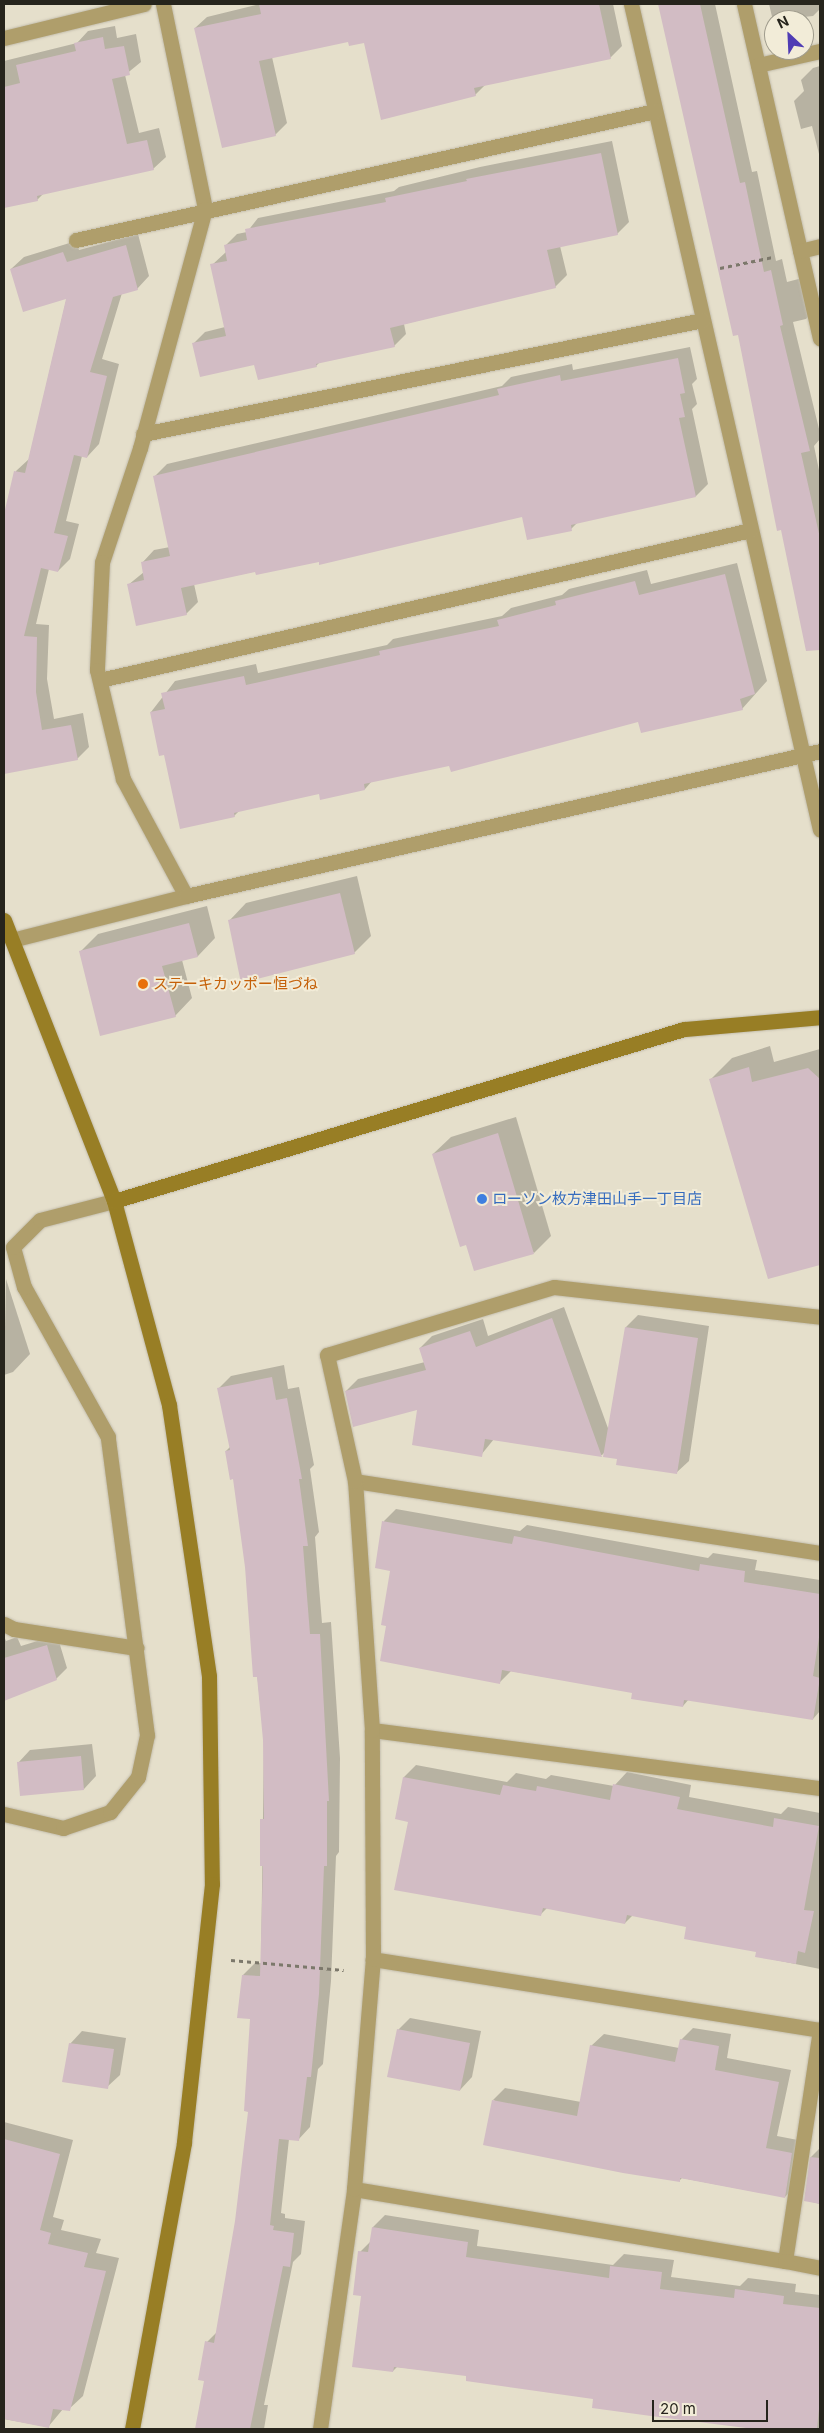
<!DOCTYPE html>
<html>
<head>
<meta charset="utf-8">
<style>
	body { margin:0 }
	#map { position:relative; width:824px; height:2433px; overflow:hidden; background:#e5dfcb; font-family:Inter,"Noto Sans JP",sans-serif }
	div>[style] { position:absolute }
	.shadow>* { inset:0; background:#0003 }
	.building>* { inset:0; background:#d2bcc4 }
	.path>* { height:3px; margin-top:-1.5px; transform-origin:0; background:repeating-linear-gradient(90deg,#7c786b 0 4px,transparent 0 8px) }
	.roads { filter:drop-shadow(0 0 1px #c3bdac) drop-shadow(0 0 1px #c3bdac) }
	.street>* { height:15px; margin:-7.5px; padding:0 7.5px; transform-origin:7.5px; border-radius:7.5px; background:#af9e6b }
	.secondary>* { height:15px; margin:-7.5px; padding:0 7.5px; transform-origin:7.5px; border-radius:7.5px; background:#987e25 }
	.dots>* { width:14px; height:14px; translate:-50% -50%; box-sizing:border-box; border:2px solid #f2ecd8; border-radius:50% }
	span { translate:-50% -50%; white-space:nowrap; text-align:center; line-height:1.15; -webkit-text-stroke:4px #f2ecd8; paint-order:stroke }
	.food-label { font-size:15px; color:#c56008 }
	.left { translate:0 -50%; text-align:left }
	.shop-label { font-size:15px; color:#366cbe }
	.frame { position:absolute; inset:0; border:5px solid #26241c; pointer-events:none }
	.north { position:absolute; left:764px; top:10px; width:50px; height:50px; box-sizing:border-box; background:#f2ecd8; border:1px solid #a09c8d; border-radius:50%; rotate:335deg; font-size:14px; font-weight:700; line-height:20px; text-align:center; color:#26241c }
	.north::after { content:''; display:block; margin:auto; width:18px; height:22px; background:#4f3cb4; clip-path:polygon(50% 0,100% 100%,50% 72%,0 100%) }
	.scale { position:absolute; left:652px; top:2400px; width:116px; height:22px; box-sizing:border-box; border:2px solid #26241c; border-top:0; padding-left:6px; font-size:15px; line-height:18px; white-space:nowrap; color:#26241c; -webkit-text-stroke:4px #f2ecd8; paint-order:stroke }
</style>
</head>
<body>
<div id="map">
	<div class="shadow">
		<div style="clip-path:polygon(260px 4px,613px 4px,622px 46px,610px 58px,485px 85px,475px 95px,382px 119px,365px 42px,349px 40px,272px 57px,287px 123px,275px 135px,195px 28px,207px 17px)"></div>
		<div style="clip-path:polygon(660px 4px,715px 4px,752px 172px,757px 171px,776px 261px,782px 259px,787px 282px,810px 276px,817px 307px,806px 319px,793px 322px,820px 433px,820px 439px,814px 446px,820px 475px,820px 641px,807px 644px,739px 334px,734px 335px)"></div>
		<div style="clip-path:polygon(769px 4px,820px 4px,820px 9px,813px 16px,774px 20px,774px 25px)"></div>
		<div style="clip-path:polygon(115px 26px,117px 38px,136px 34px,141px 62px,125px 75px,139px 133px,159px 128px,166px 157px,153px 169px,44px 193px,37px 200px,4px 207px,4px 61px,77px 43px,88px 31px)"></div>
		<div style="clip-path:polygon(820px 66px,820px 158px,812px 126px,801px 129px,794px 101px,804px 91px,801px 80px,813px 68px)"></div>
		<div style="clip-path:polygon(612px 141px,629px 222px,617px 234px,560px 246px,567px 275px,555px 287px,404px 324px,406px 334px,394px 346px,320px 362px,316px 366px,255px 364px,193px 344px,205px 332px,225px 327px,212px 265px,226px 252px,225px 246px,237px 234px,247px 232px,258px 218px,394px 191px,399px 187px,480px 167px)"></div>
		<div style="clip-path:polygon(138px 234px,149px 276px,137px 289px,122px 293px,102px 359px,119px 364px,99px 444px,87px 457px,82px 456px,66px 521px,79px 524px,70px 559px,58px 571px,49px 569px,36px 624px,49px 625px,47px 679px,54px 719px,83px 713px,89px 747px,77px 759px,4px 773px,4px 531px,16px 471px,29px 459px,67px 297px,11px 269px,24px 257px,76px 241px,79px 250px)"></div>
		<div style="clip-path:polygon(690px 347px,697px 379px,692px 384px,697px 404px,692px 409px,708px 484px,696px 496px,578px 522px,571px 529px,523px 516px,194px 584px,198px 602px,186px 614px,128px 585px,144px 572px,142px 563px,154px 550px,170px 547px,155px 476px,167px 464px,502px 386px,511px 377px,572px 364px,573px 370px)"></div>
		<div style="clip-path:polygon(737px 563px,767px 681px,742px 709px,639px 720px,372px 781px,365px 789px,320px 792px,240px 810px,234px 816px,165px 754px,151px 712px,175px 681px,256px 664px,258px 673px,387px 645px,393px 639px,502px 616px,511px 608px,562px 595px,569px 589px,647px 570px,651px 584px)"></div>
		<div style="clip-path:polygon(357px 876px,371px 936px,354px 953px,229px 921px,246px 903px)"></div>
		<div style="clip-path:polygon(207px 906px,215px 938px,198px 956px,182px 960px,192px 998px,175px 1016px,80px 952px,98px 934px)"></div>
		<div style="clip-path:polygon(770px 1046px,774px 1062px,820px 1049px,820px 1263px,769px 1278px,711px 1079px,732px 1058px)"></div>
		<div style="clip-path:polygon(516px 1117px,551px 1236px,534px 1253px,433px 1154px,451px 1137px)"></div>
		<div style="clip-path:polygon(6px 1279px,30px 1354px,13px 1372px,4px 1375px)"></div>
		<div style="clip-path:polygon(564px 1307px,609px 1431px,626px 1327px,638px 1315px,709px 1326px,689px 1461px,676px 1473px,618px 1458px,606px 1451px,602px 1455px,494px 1439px,481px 1455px,419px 1409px,346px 1391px,358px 1379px,425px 1362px,420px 1348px,432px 1336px,483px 1319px,488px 1336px)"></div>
		<div style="clip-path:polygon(284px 1365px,288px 1389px,299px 1387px,314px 1465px,310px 1469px,319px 1532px,315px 1537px,322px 1623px,331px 1622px,340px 1758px,339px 1852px,336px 1856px,331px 1981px,323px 2064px,318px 2069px,310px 2127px,298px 2140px,289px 2139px,281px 2213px,285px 2214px,285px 2218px,305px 2221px,301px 2254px,293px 2262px,264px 2405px,268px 2405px,264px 2429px,196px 2429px,205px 2380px,207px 2342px,218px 2331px,236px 2221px,249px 2110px,252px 2018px,243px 1975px,255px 1963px,261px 1963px,264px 1740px,246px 1567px,234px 1478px,226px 1451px,230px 1447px,219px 1388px,231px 1376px)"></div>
		<div style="clip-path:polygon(396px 1509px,520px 1531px,527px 1525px,708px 1558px,713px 1553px,757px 1560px,755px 1570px,820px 1580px,820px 1711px,813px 1719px,689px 1699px,683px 1706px,633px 1692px,511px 1671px,500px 1682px,387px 1625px,391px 1570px,384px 1521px)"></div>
		<div style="clip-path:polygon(57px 1635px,67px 1668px,56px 1679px,4px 1699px,4px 1636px,6px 1641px,17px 1637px,21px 1646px)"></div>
		<div style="clip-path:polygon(92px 1744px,96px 1776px,84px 1789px,18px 1763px,30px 1750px)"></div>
		<div style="clip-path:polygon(416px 1765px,507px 1782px,516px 1773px,546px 1779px,551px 1775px,614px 1786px,627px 1772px,691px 1785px,689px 1797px,781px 1814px,788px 1807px,820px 1813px,820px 1969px,756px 1956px,757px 1951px,688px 1926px,633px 1915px,625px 1923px,547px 1908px,541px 1914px,409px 1821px,404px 1777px)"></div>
		<div style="clip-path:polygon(410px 2018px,481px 2031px,472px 2077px,460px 2090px,398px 2030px)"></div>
		<div style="clip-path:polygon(693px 2028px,731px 2034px,727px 2058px,791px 2070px,777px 2136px,803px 2141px,797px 2184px,785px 2197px,682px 2178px,679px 2181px,493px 2100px,505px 2088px,581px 2102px,591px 2046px,604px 2034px,679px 2048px,681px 2040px)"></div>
		<div style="clip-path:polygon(82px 2031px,126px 2038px,120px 2075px,107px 2087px,70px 2044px)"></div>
		<div style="clip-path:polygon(4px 2122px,73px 2140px,53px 2217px,64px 2220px,61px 2230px,101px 2239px,96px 2253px,119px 2258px,83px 2396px,69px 2409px,63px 2409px,48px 2427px,4px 2419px)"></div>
		<div style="clip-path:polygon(820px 2148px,820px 2204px,805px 2200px,811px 2157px)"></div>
		<div style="clip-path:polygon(385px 2215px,479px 2230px,477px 2246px,613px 2265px,624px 2254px,674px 2260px,671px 2277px,740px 2286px,748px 2278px,796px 2284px,795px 2292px,820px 2295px,820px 2429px,764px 2429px,594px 2407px,595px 2398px,468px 2375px,397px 2367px,393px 2371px,363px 2295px,360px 2252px,371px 2241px,373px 2227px)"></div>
	</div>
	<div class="building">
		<div style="clip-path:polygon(259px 4px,599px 4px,611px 59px,474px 88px,476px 96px,381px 120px,364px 43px,349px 46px,348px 42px,259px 61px,276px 136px,222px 148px,194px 28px,261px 14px)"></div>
		<div style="clip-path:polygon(658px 4px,700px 4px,740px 183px,745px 182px,764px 272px,771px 270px,783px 325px,780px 326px,810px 451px,801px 453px,820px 538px,820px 650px,806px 651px,781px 530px,777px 531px,738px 335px,733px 336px)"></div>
		<div style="clip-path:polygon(103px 37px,105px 49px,124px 46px,130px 75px,112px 79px,127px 144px,147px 140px,154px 170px,37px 196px,38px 201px,4px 208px,4px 87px,20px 83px,16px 65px,76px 51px,74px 43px)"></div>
		<div style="clip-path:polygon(601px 153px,618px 235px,547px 250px,556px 288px,390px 328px,395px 347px,316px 364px,317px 367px,258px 380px,254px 365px,200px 377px,192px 343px,226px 336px,210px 264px,227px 261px,224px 245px,247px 240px,245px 229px,386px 202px,385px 198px,467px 181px,466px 179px)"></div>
		<div style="clip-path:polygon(126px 245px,138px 290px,113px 297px,90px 372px,107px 376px,87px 458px,74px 455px,54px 533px,68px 536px,58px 572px,41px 568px,24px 636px,37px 637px,36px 692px,42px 730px,71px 725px,78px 760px,4px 774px,4px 514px,14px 471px,25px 473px,66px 299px,23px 312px,10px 269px,63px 252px,67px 262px)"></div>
		<div style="clip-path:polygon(678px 358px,685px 393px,680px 394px,685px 417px,679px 418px,696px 497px,571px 525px,572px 531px,527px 540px,522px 517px,319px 565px,319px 562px,256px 575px,255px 572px,181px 588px,187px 615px,136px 626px,127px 584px,144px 580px,141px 562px,170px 556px,153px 476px,499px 395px,497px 389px,560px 375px,561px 381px)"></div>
		<div style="clip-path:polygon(725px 574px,755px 694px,740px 699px,743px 710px,641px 733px,638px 722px,451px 772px,449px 766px,364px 784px,365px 790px,320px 800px,319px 794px,234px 813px,235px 817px,180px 829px,164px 755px,159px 756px,150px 712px,165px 709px,161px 693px,244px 676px,246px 685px,380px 655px,379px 651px,499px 626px,497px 620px,556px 605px,555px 601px,635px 581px,639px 595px)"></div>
		<div style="clip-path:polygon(340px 893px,355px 954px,241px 983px,228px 920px)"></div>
		<div style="clip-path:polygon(189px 923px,198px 957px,162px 966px,176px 1017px,100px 1036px,79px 951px)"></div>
		<div style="clip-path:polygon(749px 1067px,752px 1082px,808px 1068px,820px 1079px,820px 1265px,768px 1279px,709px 1079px)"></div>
		<div style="clip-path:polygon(498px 1133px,534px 1254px,474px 1271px,466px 1245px,460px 1247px,432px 1154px)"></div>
		<div style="clip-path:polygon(552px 1318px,602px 1457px,485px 1439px,482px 1457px,412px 1445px,417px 1410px,353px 1427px,345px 1391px,426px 1370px,419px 1348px,470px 1331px,476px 1347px)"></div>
		<div style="clip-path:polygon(625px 1327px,698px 1338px,677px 1474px,616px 1465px,617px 1459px,603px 1457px)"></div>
		<div style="clip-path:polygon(272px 1377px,276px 1400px,287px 1398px,302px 1479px,299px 1479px,308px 1546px,303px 1546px,310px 1634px,320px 1634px,329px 1801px,327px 1801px,327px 1866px,324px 1866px,319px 1994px,311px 2077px,307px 2077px,299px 2141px,279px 2139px,270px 2225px,274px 2226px,273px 2230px,294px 2233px,290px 2267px,283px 2266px,250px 2429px,195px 2429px,204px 2381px,198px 2380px,205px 2341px,214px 2343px,235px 2221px,248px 2112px,244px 2111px,250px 2019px,237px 2018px,242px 1975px,260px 1976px,263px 1866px,260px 1866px,260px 1819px,264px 1819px,263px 1740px,257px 1677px,253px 1677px,245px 1567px,233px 1479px,230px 1480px,225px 1451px,230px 1450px,217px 1388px)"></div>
		<div style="clip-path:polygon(382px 1521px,512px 1544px,514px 1536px,699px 1571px,700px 1564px,745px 1571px,744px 1582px,820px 1594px,820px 1631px,813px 1676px,820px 1678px,813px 1720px,684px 1700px,683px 1707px,631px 1699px,632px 1693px,502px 1670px,500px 1684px,380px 1661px,386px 1626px,381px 1625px,390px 1571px,375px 1568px)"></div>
		<div style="clip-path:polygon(47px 1645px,57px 1680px,4px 1701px,4px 1658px)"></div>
		<div style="clip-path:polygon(81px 1756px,84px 1790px,20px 1796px,17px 1762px)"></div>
		<div style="clip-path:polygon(403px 1777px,500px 1795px,503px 1785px,536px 1791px,537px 1786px,610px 1800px,613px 1784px,680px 1797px,677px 1809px,773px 1827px,774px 1818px,819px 1826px,804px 1910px,814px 1911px,805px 1953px,798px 1951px,796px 1964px,755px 1957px,756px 1952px,684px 1939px,686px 1927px,627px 1915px,625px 1924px,543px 1908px,541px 1916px,394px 1890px,408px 1822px,395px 1819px)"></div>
		<div style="clip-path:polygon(397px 2029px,470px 2043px,460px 2091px,387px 2077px)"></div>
		<div style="clip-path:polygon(680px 2039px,719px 2046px,715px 2070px,779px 2082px,766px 2148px,792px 2153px,785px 2198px,680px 2178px,680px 2182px,623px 2173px,483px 2145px,492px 2100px,577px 2116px,590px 2045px,675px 2062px)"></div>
		<div style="clip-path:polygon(69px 2043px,114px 2049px,108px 2089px,62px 2082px)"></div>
		<div style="clip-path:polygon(4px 2139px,60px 2154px,40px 2230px,51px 2233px,48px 2244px,88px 2253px,84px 2267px,106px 2271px,70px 2411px,53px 2409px,49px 2428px,4px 2419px)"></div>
		<div style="clip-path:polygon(810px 2157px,820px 2158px,820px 2204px,804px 2201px)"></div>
		<div style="clip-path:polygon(372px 2227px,468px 2242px,466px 2257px,609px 2278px,610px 2266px,662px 2272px,660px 2289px,734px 2298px,735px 2289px,784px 2296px,783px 2304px,820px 2308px,820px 2399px,817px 2429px,754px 2429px,651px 2416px,592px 2408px,593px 2399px,466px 2381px,466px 2376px,394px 2367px,393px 2372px,352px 2367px,361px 2296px,353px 2295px,358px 2251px,368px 2252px)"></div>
	</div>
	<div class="path">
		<div style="left:720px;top:268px;width:54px;rotate:-11.7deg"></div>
		<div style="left:231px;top:1960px;width:113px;rotate:5.1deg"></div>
	</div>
	<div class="roads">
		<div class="street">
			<div style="left:163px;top:4px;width:209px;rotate:78.4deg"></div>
			<div style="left:205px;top:209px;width:248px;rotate:105.2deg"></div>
			<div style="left:140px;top:448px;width:120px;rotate:108.4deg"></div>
			<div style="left:102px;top:562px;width:108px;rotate:92.7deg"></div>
			<div style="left:97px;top:670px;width:112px;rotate:76.6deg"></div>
			<div style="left:123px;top:779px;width:133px;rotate:61.7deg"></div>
			<div style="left:631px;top:4px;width:847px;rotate:77.11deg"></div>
			<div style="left:744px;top:4px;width:343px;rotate:77.2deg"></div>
			<div style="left:4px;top:38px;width:144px;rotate:-13.7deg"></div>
			<div style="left:758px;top:65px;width:64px;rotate:-12.7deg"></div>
			<div style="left:76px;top:240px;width:593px;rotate:-12.56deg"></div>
			<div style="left:800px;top:251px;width:21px;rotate:-14deg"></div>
			<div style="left:143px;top:434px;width:571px;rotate:-11.51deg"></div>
			<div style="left:100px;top:680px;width:668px;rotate:-12.98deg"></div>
			<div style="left:12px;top:940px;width:179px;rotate:-14.2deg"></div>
			<div style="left:186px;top:896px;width:650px;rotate:-12.88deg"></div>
			<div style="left:355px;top:1481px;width:471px;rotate:8.8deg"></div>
			<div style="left:4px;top:1624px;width:11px;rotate:27deg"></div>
			<div style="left:14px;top:1629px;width:124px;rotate:8.8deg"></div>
			<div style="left:372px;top:1730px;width:452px;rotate:7.4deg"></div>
			<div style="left:4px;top:1814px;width:61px;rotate:13.3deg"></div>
			<div style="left:63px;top:1828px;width:50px;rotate:-18.8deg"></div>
			<div style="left:110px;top:1812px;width:45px;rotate:-51.3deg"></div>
			<div style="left:138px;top:1777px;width:43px;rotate:-77.9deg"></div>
			<div style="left:147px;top:1735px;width:301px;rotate:-97.5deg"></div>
			<div style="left:108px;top:1437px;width:172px;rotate:-119.2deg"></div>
			<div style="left:24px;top:1287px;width:41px;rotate:-105.4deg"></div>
			<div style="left:13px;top:1247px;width:38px;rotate:-45deg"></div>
			<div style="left:40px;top:1220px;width:76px;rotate:-14.4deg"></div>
			<div style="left:354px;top:2189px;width:437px;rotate:9.5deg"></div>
			<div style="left:785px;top:2261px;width:234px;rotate:-81.4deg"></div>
			<div style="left:820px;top:2030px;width:453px;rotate:-171deg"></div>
			<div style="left:785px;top:2261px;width:36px;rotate:11deg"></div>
			<div style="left:320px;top:2429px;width:242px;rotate:-81.9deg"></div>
			<div style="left:354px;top:2189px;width:231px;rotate:-85.3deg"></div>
			<div style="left:373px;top:1959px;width:229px;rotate:-90.3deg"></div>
			<div style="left:372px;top:1730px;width:250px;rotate:-93.9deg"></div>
			<div style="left:355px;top:1481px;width:129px;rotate:-102.5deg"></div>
			<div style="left:327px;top:1355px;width:237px;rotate:-16.7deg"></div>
			<div style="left:554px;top:1287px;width:268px;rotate:6.4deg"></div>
		</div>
		<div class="secondary">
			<div style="left:4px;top:920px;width:302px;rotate:68.6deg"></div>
			<div style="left:114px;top:1201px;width:211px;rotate:74.9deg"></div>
			<div style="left:169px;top:1405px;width:274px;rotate:81.6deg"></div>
			<div style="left:209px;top:1676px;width:208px;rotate:89.2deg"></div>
			<div style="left:212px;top:1884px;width:261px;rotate:96.2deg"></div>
			<div style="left:184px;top:2143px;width:291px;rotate:100.3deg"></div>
			<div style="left:114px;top:1201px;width:595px;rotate:-16.79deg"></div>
			<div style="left:684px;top:1029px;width:137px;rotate:-5deg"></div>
		</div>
	</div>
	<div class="dots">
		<div style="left:143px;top:984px;background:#e8710a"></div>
		<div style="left:482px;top:1199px;background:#3f7fe0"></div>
	</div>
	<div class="food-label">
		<span class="left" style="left:153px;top:984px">ステーキカッポー恒づね</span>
	</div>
	<div class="shop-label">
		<span class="left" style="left:492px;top:1199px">ローソン枚方津田山手一丁目店</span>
	</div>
	<div class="frame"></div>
	<div class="north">N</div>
	<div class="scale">20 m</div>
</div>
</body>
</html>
